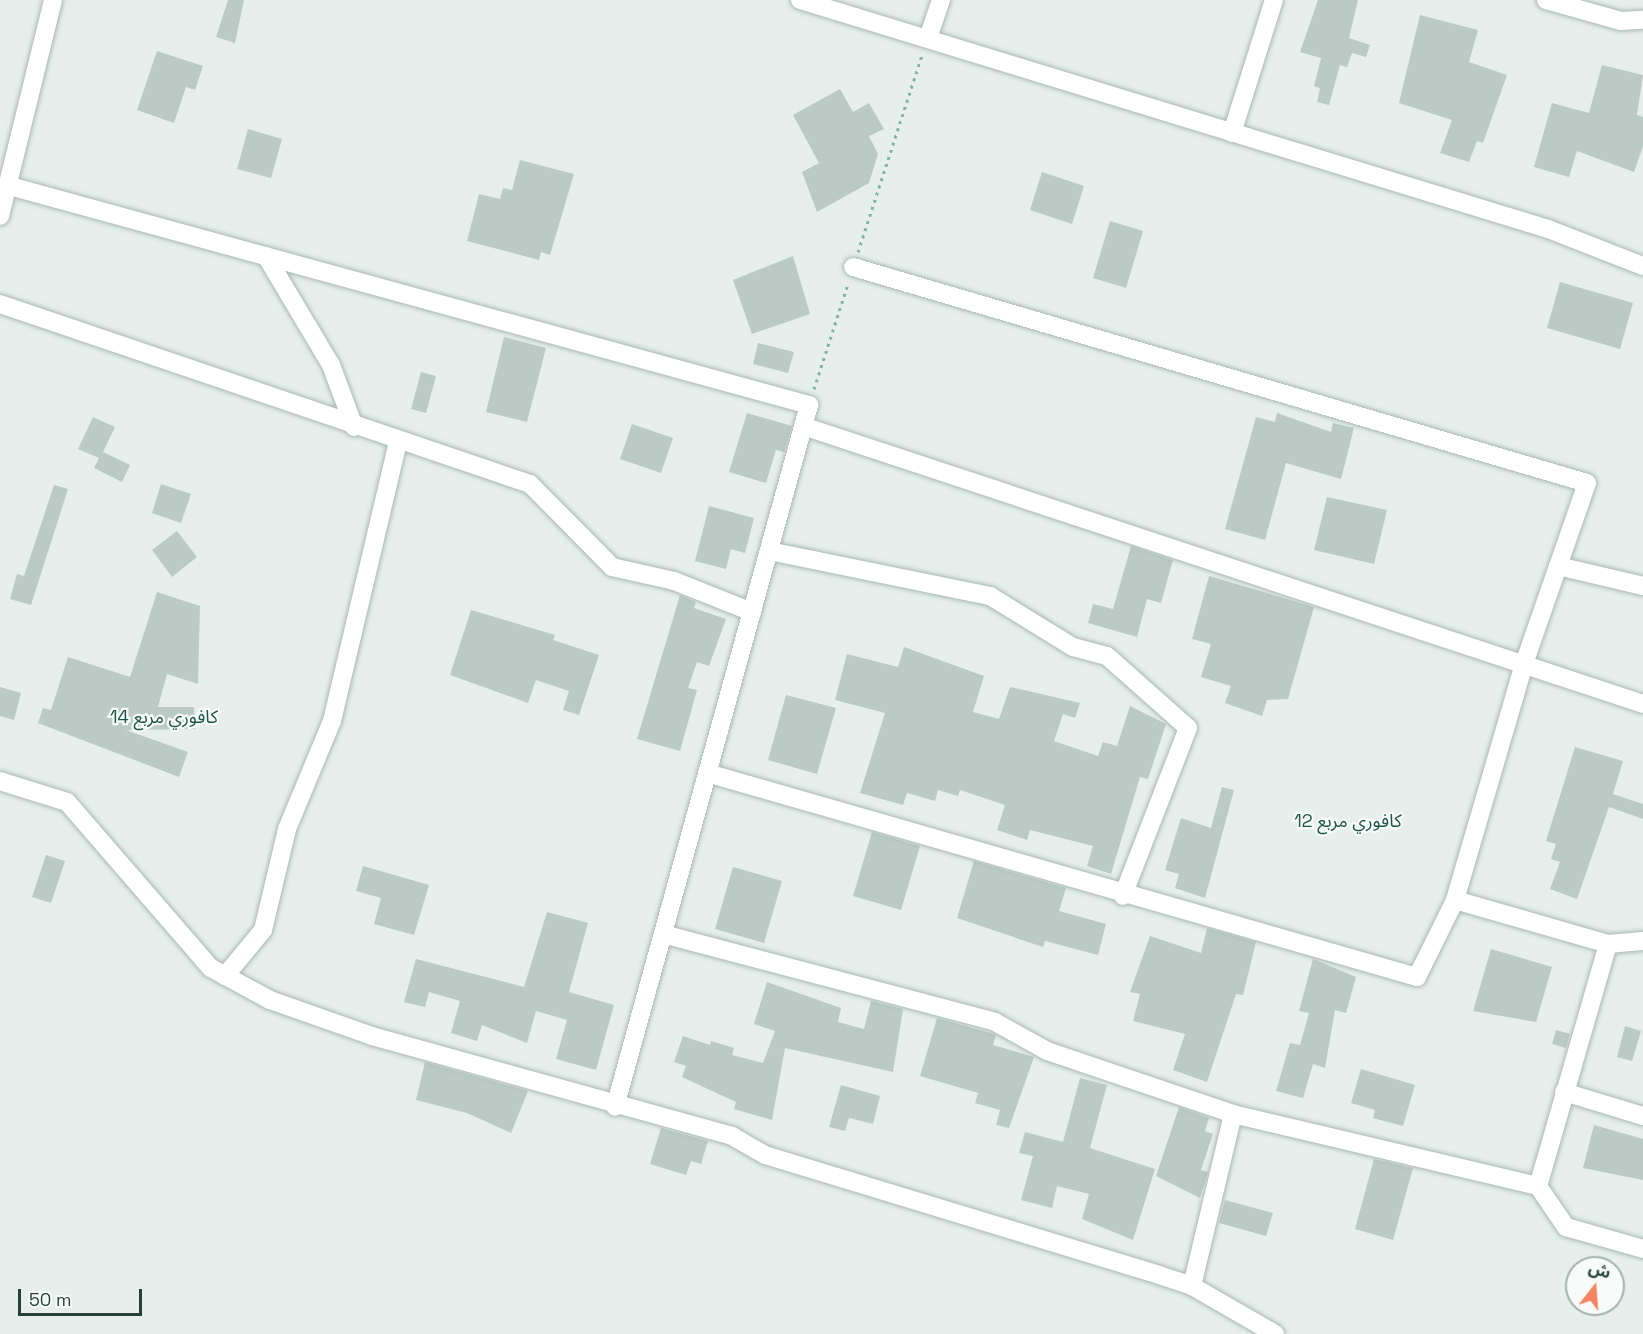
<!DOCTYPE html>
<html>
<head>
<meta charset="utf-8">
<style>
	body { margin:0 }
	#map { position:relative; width:1643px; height:1334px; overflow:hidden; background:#e6efeb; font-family:"Space Grotesk","Noto Sans Arabic",sans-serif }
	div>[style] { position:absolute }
	.building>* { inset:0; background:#bbcac4 }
	.path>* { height:3px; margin-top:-1.5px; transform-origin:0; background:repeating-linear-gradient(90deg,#86b3a5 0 3px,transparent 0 7.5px) }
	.roads { filter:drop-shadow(0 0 2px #a8b8b2) drop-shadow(0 0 2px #a8b8b2) }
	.street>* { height:18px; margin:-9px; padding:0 9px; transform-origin:9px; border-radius:9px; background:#fff }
	.secondary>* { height:18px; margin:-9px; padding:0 9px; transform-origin:9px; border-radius:9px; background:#fff }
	span { translate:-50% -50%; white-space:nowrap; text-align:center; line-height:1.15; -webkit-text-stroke:4.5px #f7fbf9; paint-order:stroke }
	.neighbourhood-label { font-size:18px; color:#1f5548 }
	.north { position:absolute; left:1565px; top:1256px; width:60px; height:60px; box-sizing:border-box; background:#f7fbf9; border:2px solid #a3b1ad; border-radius:50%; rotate:17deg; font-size:16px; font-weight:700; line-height:24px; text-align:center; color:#24423a }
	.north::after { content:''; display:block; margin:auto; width:21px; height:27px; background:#f4845f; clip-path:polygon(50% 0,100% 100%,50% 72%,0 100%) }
	.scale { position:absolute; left:18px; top:1289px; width:124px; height:27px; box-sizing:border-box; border:3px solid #24423a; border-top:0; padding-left:8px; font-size:18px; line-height:21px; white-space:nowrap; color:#24423a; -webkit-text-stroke:4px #f7fbf9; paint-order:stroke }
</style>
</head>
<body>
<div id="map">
	<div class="building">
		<div style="clip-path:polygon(228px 0,244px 0,235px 43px,216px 37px)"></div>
		<div style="clip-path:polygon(1318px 0,1358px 0,1349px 38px,1370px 45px,1366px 57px,1352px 53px,1347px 67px,1340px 65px,1329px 105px,1317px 102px,1320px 88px,1314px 86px,1321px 58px,1300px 52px)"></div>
		<div style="clip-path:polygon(1420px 15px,1478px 30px,1469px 62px,1507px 75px,1483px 143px,1477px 141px,1469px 162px,1440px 153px,1452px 120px,1399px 103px)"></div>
		<div style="clip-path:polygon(157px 51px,203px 66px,195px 90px,186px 87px,174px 123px,137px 110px)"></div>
		<div style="clip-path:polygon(1602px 65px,1643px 75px,1637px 115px,1643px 117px,1643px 146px,1634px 172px,1577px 151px,1569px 177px,1534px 167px,1552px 103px,1589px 113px)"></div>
		<div style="clip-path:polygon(840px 89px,853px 112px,869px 103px,884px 129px,869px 136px,878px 154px,869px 183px,817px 212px,802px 172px,819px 163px,793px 115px)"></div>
		<div style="clip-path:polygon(248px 129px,282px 139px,271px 178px,237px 169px)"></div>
		<div style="clip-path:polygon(520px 160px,574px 174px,550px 255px,541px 252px,539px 260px,467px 241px,479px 194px,500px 199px,503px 188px,512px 190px)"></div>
		<div style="clip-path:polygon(1042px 172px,1084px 186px,1072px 224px,1030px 210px)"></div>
		<div style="clip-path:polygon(1110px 221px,1143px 231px,1126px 288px,1093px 278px)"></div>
		<div style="clip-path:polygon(793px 256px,810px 314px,752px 334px,733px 280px)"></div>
		<div style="clip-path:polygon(1560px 282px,1633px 303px,1620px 349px,1547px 328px)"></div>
		<div style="clip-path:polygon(504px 337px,546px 348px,527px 422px,486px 412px)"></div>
		<div style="clip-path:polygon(758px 343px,794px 352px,788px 373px,753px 364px)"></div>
		<div style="clip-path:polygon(421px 372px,436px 376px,426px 413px,411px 409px)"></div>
		<div style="clip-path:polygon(747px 413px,792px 426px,784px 452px,776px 450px,766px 483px,729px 472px)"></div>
		<div style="clip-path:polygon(1277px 413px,1331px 432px,1333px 423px,1354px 428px,1341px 479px,1286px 463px,1265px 540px,1225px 529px,1256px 417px,1275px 422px)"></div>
		<div style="clip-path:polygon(93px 417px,115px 427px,103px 452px,130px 465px,122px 482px,94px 468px,99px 458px,78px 449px)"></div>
		<div style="clip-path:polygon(632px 424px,673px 438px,661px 473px,620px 459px)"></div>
		<div style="clip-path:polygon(161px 484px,191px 494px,181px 523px,152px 513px)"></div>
		<div style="clip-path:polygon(54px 485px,68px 489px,31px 605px,10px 599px,17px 574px,24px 576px)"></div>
		<div style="clip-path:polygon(1327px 497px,1387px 510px,1374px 564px,1314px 550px)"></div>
		<div style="clip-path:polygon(709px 506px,754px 518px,745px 553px,731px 549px,726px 569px,695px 561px)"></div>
		<div style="clip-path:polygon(177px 531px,197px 557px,172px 577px,152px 550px)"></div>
		<div style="clip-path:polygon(1131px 546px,1173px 560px,1161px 603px,1147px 599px,1137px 637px,1088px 623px,1093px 604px,1113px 609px)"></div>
		<div style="clip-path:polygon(1209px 576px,1314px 607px,1288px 699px,1267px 700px,1262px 716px,1225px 703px,1231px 686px,1201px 677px,1211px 644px,1192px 639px)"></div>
		<div style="clip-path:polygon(157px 592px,200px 606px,198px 684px,167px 674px,158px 707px,194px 707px,195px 729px,126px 730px,188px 752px,179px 777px,38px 723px,43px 708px,51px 710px,68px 657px,130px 677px)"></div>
		<div style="clip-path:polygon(680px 595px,696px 602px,694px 608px,726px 619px,709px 666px,697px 662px,688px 688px,697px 690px,680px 751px,637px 739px)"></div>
		<div style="clip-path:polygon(471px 610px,555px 635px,553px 640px,599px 655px,579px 715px,563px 710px,569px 691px,536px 680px,528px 703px,450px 675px)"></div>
		<div style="clip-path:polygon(904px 647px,984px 676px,973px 712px,999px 719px,1010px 687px,1080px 703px,1075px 718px,1063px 714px,1054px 741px,1098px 756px,1103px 742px,1117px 746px,1130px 706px,1166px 724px,1148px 779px,1140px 777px,1111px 874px,1087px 866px,1093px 846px,1030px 830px,1027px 840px,997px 830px,1005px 805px,960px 790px,958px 796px,938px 790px,935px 801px,907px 793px,903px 805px,860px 793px,885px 713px,835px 700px,847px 654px,898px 667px)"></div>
		<div style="clip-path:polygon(0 687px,21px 693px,14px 720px,0 716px)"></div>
		<div style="clip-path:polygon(786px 695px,836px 708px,817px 774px,768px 760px)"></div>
		<div style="clip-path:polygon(1575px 747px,1623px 761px,1613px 794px,1643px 804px,1643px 819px,1609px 807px,1577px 899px,1550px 889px,1560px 862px,1551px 859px,1556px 844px,1546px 841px)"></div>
		<div style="clip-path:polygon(1222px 787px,1234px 790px,1205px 898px,1175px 888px,1179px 874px,1165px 870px,1181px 818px,1211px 828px)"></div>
		<div style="clip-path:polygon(872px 832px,920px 846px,901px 910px,853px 896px)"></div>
		<div style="clip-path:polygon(46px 855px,65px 861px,51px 903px,32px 897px)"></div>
		<div style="clip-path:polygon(974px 861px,1066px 888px,1059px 911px,1106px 924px,1098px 955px,1045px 941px,1043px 947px,957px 918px)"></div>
		<div style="clip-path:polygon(363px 866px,429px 885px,414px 935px,374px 924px,381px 898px,356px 891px)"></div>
		<div style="clip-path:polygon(733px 867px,782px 881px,764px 943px,715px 929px)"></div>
		<div style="clip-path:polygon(547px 912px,588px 923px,569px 992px,614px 1005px,596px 1070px,556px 1059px,567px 1020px,536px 1011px,527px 1043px,482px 1025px,477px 1041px,451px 1033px,460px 1001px,429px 992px,425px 1007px,404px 1002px,416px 959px,524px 987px)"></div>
		<div style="clip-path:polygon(1207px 928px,1256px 942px,1243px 995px,1236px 994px,1207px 1082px,1173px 1070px,1185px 1034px,1133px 1021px,1140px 994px,1130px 992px,1150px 936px,1201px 953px)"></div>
		<div style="clip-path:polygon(1491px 949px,1552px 967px,1536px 1022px,1473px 1011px)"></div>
		<div style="clip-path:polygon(1313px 959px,1356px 977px,1346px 1013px,1335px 1010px,1325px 1068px,1313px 1064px,1303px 1098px,1276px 1091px,1290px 1043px,1300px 1045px,1309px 1013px,1299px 1011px)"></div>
		<div style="clip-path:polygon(767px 982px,841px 1008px,838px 1022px,864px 1029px,871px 1001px,903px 1009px,893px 1072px,785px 1048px,772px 1120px,734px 1109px,736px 1102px,682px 1077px,686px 1066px,674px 1062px,683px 1036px,710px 1045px,711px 1041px,734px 1048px,732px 1055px,763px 1063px,775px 1031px,754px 1024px)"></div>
		<div style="clip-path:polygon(937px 1018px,991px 1033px,996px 1035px,993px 1045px,1034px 1057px,1009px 1128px,996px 1125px,1000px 1110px,975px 1103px,978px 1093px,920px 1076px)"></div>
		<div style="clip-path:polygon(1625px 1026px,1641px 1031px,1632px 1061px,1617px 1057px)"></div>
		<div style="clip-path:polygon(1556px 1030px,1570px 1034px,1566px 1048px,1552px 1044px)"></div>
		<div style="clip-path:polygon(425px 1062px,528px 1091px,511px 1133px,467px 1113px,416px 1100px)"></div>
		<div style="clip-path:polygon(1361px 1069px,1415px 1085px,1403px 1126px,1373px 1118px,1375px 1110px,1351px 1103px)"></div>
		<div style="clip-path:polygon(1080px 1078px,1107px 1085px,1090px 1148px,1155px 1169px,1133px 1240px,1082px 1219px,1089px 1194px,1057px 1186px,1052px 1208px,1021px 1200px,1033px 1156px,1019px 1153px,1025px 1132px,1063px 1142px)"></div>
		<div style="clip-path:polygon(841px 1085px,880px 1096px,873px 1124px,849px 1118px,845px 1131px,829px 1127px)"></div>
		<div style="clip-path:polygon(1179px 1107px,1209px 1118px,1205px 1131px,1213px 1134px,1201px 1170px,1208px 1172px,1200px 1198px,1156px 1176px)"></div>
		<div style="clip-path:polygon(1594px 1125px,1643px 1139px,1643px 1180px,1583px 1168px)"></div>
		<div style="clip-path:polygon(661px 1128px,708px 1141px,701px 1164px,691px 1161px,686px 1175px,650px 1164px)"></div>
		<div style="clip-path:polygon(1374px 1159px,1413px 1168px,1393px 1240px,1355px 1229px)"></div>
		<div style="clip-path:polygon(1225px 1200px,1273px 1213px,1266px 1236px,1219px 1223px)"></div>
	</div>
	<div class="path">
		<div style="left:858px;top:252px;width:207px;rotate:-72deg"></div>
		<div style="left:814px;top:389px;width:110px;rotate:-72.1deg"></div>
	</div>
	<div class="roads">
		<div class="street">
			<div style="left:800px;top:0;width:782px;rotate:17.02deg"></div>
			<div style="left:1548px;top:229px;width:102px;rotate:21.3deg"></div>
			<div style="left:1546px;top:0;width:78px;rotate:15.6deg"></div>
			<div style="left:1621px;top:21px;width:22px;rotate:-3deg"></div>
			<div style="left:928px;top:38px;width:40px;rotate:-71.1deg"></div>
			<div style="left:1232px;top:133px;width:139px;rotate:-72.5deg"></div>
			<div style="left:6px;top:185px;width:833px;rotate:15.32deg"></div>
			<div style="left:809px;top:405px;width:728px;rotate:105.45deg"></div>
			<div style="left:266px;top:256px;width:127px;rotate:59.2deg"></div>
			<div style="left:331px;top:365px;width:66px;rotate:69.6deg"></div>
			<div style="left:0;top:304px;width:560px;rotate:18.76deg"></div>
			<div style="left:530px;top:484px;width:117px;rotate:45.3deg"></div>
			<div style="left:612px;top:567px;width:64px;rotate:12.7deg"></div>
			<div style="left:674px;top:581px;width:84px;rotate:21.7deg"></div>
			<div style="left:803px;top:426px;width:885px;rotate:18.31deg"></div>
			<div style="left:769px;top:551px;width:226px;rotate:11.5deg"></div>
			<div style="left:990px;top:596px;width:97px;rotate:31.6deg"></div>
			<div style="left:1073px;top:647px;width:35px;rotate:15deg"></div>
			<div style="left:1107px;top:656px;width:108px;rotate:41.6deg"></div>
			<div style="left:1188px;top:728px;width:180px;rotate:111.2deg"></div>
			<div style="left:1558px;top:566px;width:87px;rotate:13.2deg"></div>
			<div style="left:707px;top:773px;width:739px;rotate:16.03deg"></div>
			<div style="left:1417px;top:977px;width:86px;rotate:-63.7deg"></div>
			<div style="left:1455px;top:900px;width:249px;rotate:-73.7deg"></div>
			<div style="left:1525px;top:661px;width:188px;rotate:-70.8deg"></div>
			<div style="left:1587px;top:483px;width:765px;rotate:-163.6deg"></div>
			<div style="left:0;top:781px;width:70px;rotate:17.4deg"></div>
			<div style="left:67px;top:802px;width:220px;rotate:49.1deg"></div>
			<div style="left:211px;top:968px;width:67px;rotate:28.5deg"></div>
			<div style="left:270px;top:1000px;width:108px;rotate:19.4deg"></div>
			<div style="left:372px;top:1036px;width:374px;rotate:15.5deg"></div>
			<div style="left:732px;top:1136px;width:38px;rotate:30deg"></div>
			<div style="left:765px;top:1155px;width:412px;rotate:16.9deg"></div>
			<div style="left:1159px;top:1275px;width:35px;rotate:18deg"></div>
			<div style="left:1192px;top:1286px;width:96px;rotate:30deg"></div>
			<div style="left:1455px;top:900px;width:159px;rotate:16deg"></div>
			<div style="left:1608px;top:944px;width:35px;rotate:-5deg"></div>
			<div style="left:663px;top:934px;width:343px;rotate:14.8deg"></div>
			<div style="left:995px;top:1022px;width:60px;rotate:29.1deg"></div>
			<div style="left:1047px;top:1051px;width:196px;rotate:18.7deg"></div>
			<div style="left:1233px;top:1114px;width:177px;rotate:103.4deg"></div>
			<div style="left:1608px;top:944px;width:252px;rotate:106.1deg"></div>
			<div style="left:1538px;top:1186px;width:50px;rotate:55.7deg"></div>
			<div style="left:1566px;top:1227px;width:80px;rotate:15.9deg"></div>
			<div style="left:225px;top:976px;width:60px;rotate:-50.4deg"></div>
			<div style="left:263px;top:930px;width:104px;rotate:-76.6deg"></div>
			<div style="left:287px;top:829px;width:117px;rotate:-67.4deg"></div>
			<div style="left:332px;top:721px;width:287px;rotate:-76.7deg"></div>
			<div style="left:1564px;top:1092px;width:83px;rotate:16.9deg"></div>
			<div style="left:1233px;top:1114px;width:313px;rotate:13.3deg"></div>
		</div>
		<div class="secondary">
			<div style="left:0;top:216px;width:222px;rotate:-76.2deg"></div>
		</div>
	</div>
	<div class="neighbourhood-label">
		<span style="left:164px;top:717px">كافوري مربع 14</span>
		<span style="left:1348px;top:821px">كافوري مربع 12</span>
	</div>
	<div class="north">ش</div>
	<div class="scale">50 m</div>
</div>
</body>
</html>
